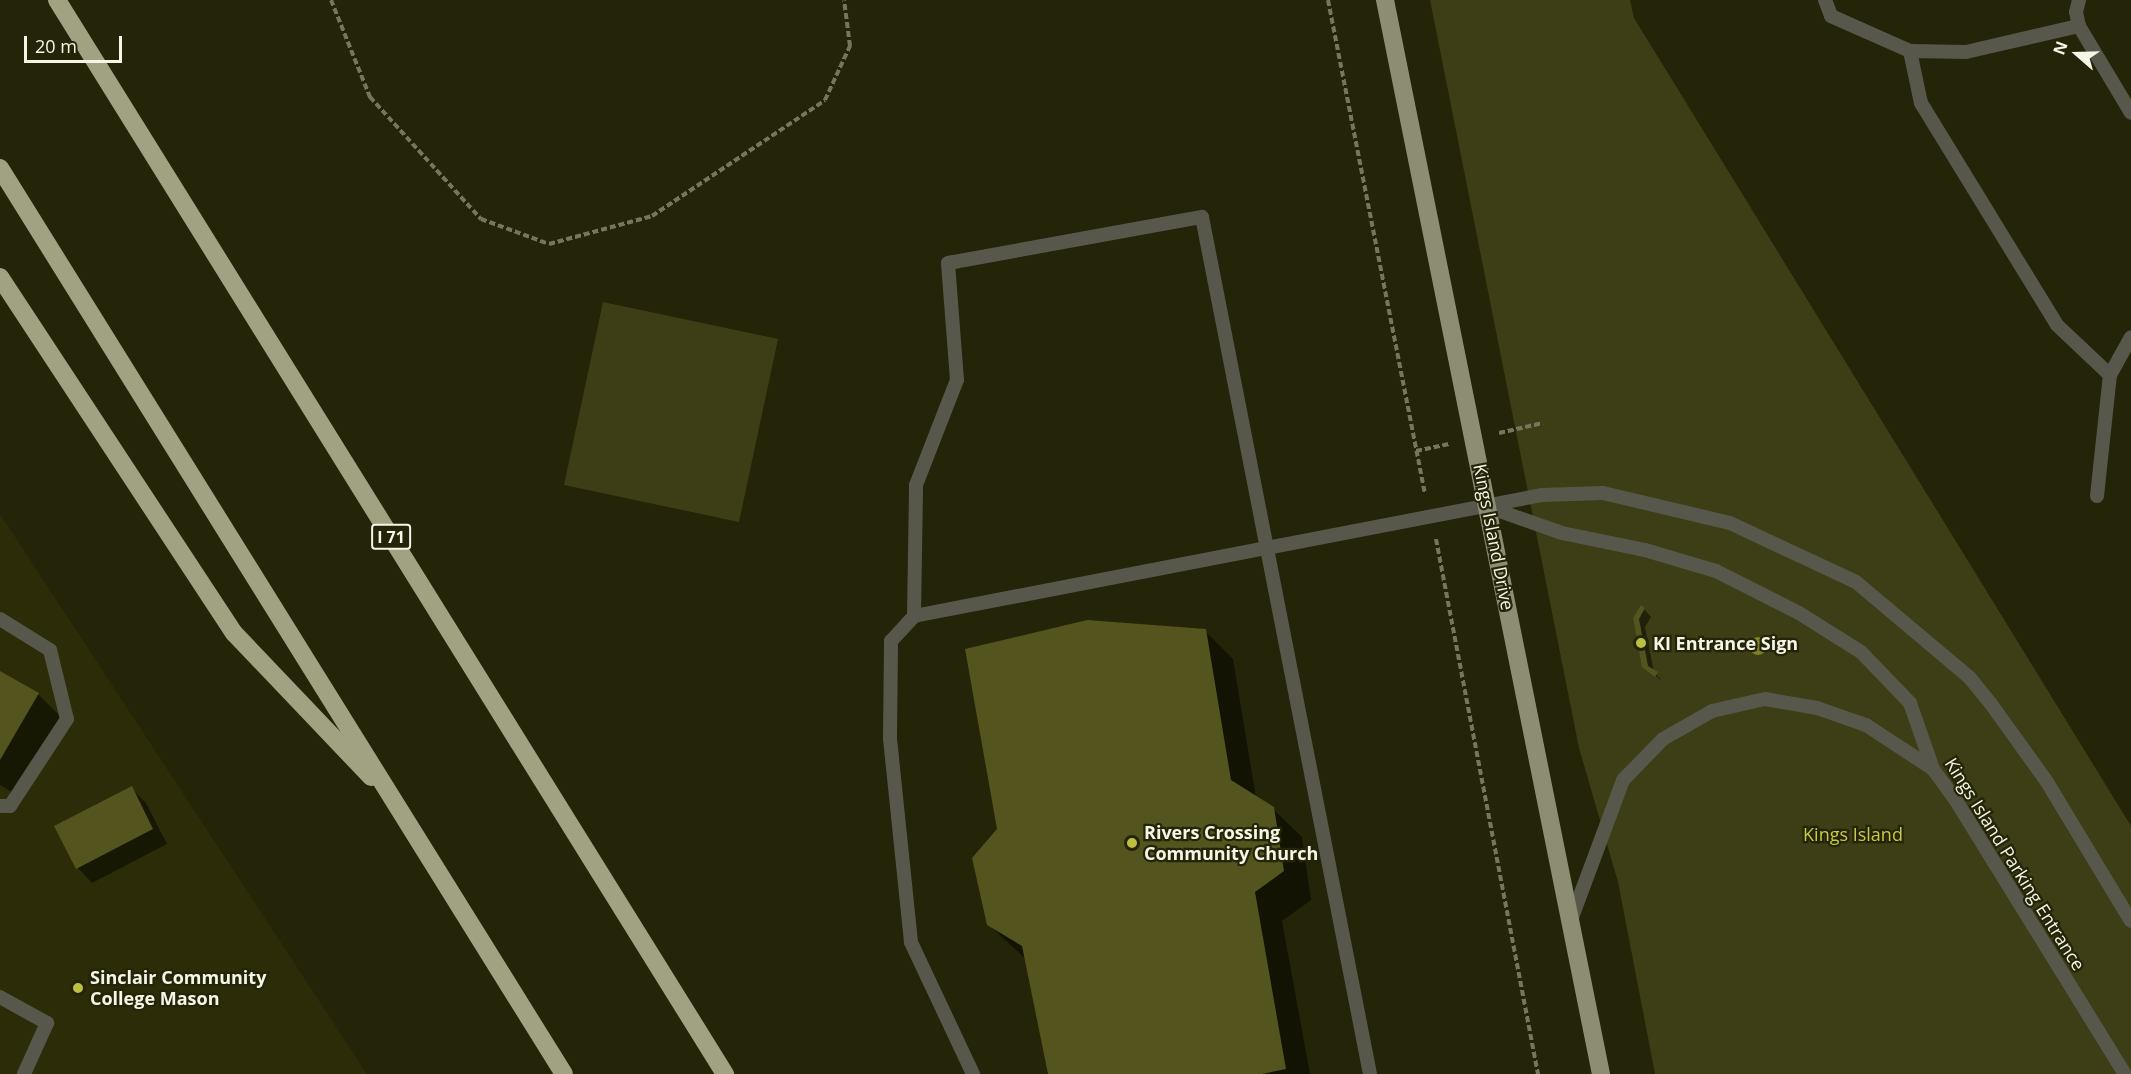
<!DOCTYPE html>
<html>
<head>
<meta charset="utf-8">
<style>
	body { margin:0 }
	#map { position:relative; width:2131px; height:1074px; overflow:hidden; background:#242408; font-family:"Open Sans",sans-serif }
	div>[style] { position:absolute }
	.built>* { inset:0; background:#2c2d08 }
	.green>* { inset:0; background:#3d3e15 }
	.shadow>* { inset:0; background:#0007 }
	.building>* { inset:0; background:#53541e }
	.path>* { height:4px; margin-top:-2px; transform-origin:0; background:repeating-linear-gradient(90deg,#76765f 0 6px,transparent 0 9px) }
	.service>* { height:14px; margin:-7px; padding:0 7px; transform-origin:7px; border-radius:7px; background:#57584b }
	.primary>* { height:18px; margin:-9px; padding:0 9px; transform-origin:9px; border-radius:9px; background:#8c8d73 }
	.motorway>* { height:18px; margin:-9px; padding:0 9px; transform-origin:9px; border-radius:9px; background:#a0a282 }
	.trees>* { width:18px; height:18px; margin:-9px; border-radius:50%; background:#7f8027 }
	.dots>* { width:16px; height:16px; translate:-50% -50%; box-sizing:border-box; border:3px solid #242408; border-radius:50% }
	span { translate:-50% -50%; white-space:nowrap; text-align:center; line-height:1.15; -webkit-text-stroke:4.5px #242408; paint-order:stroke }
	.shield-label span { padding:2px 4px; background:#242408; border:2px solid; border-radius:4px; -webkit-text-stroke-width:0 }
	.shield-label { font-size:16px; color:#f5f6e6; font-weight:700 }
	.street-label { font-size:18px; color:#f5f6e6 }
	.poi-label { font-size:18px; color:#f5f6e6; font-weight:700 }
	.left { translate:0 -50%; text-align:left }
	.park-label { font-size:18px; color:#c9cb40 }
	.north { position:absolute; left:2047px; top:24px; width:60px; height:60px; -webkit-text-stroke:4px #242408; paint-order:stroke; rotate:290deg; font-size:16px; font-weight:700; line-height:24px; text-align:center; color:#f5f6e6 }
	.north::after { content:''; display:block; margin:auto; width:21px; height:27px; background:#f5f6e6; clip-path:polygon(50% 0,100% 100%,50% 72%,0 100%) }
	.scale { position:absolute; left:24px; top:36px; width:98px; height:27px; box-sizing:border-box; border:3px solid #f5f6e6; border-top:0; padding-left:8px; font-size:18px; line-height:21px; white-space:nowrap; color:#f5f6e6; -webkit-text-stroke:4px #242408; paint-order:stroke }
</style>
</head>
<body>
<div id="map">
	<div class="built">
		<div style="clip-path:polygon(0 514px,367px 1074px,0 1074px)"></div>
	</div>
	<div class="green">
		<div style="clip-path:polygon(1430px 0,1630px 0,1634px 18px,2131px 826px,2131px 1074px,1655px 1074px,1618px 882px,1579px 748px)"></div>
		<div style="clip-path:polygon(603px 302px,778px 339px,739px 522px,564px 485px)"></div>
	</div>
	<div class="shadow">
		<div style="clip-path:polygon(1642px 607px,1651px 617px,1645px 627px,1654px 672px,1663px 682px,1644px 666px,1635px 618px)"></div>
		<div style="clip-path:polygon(1205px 631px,1233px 659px,1256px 798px,1273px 809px,1302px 837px,1311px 900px,1282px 921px,1310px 1074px,1050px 1074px,1026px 959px,988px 924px)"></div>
		<div style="clip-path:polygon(0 673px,39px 695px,67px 723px,22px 798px,0 785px)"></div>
		<div style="clip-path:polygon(131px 788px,146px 803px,167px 844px,92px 883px,78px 868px)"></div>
	</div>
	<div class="building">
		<div style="clip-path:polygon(1641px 605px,1645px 608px,1639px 619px,1648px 666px,1658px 672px,1655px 677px,1642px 667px,1633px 618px)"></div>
		<div style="clip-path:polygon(1087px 620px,1206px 629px,1231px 780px,1274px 807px,1284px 871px,1255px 892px,1286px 1069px,1262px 1074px,1048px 1074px,1022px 946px,987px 925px,972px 858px,997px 829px,965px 649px)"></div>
		<div style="clip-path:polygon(0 671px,39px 693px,0 760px)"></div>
		<div style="clip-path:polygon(132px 786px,153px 829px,76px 869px,54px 826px)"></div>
	</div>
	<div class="path">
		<div style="left:331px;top:0;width:105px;rotate:68.1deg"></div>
		<div style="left:370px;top:97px;width:165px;rotate:47.7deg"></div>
		<div style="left:481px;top:219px;width:72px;rotate:20.2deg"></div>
		<div style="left:549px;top:244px;width:107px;rotate:-15.2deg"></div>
		<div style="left:652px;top:216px;width:208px;rotate:-33.8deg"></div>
		<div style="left:825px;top:100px;width:60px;rotate:-65.2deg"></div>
		<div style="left:850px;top:46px;width:46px;rotate:-97.4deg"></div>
		<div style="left:1328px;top:0;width:503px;rotate:78.89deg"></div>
		<div style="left:1499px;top:433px;width:45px;rotate:-12.8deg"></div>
		<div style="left:1416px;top:451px;width:35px;rotate:-12deg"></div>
		<div style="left:1436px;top:539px;width:545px;rotate:79.21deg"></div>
	</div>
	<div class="service">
		<div style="left:1825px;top:0;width:17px;rotate:69deg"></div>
		<div style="left:1831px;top:16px;width:86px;rotate:23.9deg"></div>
		<div style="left:1910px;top:51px;width:56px;rotate:1deg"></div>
		<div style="left:1966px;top:52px;width:116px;rotate:-13deg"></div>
		<div style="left:2079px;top:0;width:12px;rotate:104deg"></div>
		<div style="left:2076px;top:12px;width:14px;rotate:78deg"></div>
		<div style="left:2079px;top:26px;width:101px;rotate:59.1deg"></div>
		<div style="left:1910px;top:51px;width:53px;rotate:78.1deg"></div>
		<div style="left:1921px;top:103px;width:260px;rotate:58.5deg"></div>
		<div style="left:2057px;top:325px;width:73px;rotate:43.3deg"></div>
		<div style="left:2097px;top:496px;width:122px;rotate:-83.9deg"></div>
		<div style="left:2110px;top:375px;width:43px;rotate:-61.1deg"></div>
		<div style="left:1488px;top:507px;width:78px;rotate:19.4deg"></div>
		<div style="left:1562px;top:533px;width:85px;rotate:11.6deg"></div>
		<div style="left:1645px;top:550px;width:74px;rotate:16.5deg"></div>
		<div style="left:1716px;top:571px;width:93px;rotate:26.8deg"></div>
		<div style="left:1799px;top:613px;width:73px;rotate:32.2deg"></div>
		<div style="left:1861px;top:652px;width:71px;rotate:46.1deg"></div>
		<div style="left:1910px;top:703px;width:70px;rotate:70.8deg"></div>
		<div style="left:1933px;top:769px;width:37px;rotate:54deg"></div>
		<div style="left:1955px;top:799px;width:323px;rotate:58.3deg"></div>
		<div style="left:914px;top:616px;width:131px;rotate:-89.1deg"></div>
		<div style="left:916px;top:485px;width:113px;rotate:-68.7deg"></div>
		<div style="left:957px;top:380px;width:117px;rotate:-94.4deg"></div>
		<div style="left:948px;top:263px;width:258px;rotate:-10.3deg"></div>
		<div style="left:1202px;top:217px;width:873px;rotate:78.91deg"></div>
		<div style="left:0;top:619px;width:59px;rotate:31.8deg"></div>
		<div style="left:50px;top:650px;width:71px;rotate:76.2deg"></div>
		<div style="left:67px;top:719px;width:104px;rotate:123.2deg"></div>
		<div style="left:10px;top:806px;width:10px;rotate:180deg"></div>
		<div style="left:1571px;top:920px;width:149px;rotate:-69.6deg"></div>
		<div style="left:1623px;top:780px;width:57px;rotate:-45.7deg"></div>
		<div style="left:1663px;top:739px;width:56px;rotate:-29.7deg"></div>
		<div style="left:1712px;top:711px;width:54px;rotate:-12.8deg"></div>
		<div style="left:1765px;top:699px;width:53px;rotate:9.8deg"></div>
		<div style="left:1817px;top:708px;width:52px;rotate:19.1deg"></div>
		<div style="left:1866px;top:725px;width:80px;rotate:33.3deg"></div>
		<div style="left:0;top:997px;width:54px;rotate:29deg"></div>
		<div style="left:47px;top:1023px;width:56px;rotate:114.3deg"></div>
		<div style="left:973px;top:1074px;width:146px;rotate:-115.2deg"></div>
		<div style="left:911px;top:942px;width:205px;rotate:-95.9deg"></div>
		<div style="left:890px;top:738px;width:97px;rotate:-89.4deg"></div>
		<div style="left:891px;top:641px;width:34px;rotate:-47deg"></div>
		<div style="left:914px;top:616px;width:640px;rotate:-10.91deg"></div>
		<div style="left:1542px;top:495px;width:61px;rotate:-1.9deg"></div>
		<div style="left:1603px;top:493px;width:130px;rotate:13.3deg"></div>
		<div style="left:1730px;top:523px;width:139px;rotate:25.1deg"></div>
		<div style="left:1856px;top:582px;width:149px;rotate:40.1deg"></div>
		<div style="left:1970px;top:678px;width:33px;rotate:51deg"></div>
		<div style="left:1991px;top:704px;width:96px;rotate:54.3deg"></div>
		<div style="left:2047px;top:782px;width:162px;rotate:58.9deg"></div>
	</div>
	<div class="primary">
		<div style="left:1385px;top:0;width:1096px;rotate:78.63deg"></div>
	</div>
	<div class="motorway">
		<div style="left:57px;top:0;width:1265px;rotate:58.12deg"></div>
		<div style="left:0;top:168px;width:1067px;rotate:58.1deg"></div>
		<div style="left:0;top:277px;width:426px;rotate:56.7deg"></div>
		<div style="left:234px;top:633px;width:199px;rotate:46.4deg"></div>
	</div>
	<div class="trees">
		<div style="left:1758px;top:646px"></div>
	</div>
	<div class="dots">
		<div style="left:1641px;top:643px;background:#bdbf43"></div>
		<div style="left:1132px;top:843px;background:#bdbf43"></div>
		<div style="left:78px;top:988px;background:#bdbf43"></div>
	</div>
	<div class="shield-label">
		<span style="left:391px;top:537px">I 71</span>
	</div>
	<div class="street-label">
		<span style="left:1494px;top:537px;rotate:79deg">Kings Island Drive</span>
		<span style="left:2015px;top:864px;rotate:58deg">Kings Island Parking Entrance</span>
	</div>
	<div class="poi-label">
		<span class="left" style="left:1653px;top:643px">KI Entrance Sign</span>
		<span class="left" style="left:1144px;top:843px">Rivers Crossing<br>Community Church</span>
		<span class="left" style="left:90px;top:988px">Sinclair Community<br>College Mason</span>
	</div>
	<div class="park-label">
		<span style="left:1853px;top:834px">Kings Island</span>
	</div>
	<div class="north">N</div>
	<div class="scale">20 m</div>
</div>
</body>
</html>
